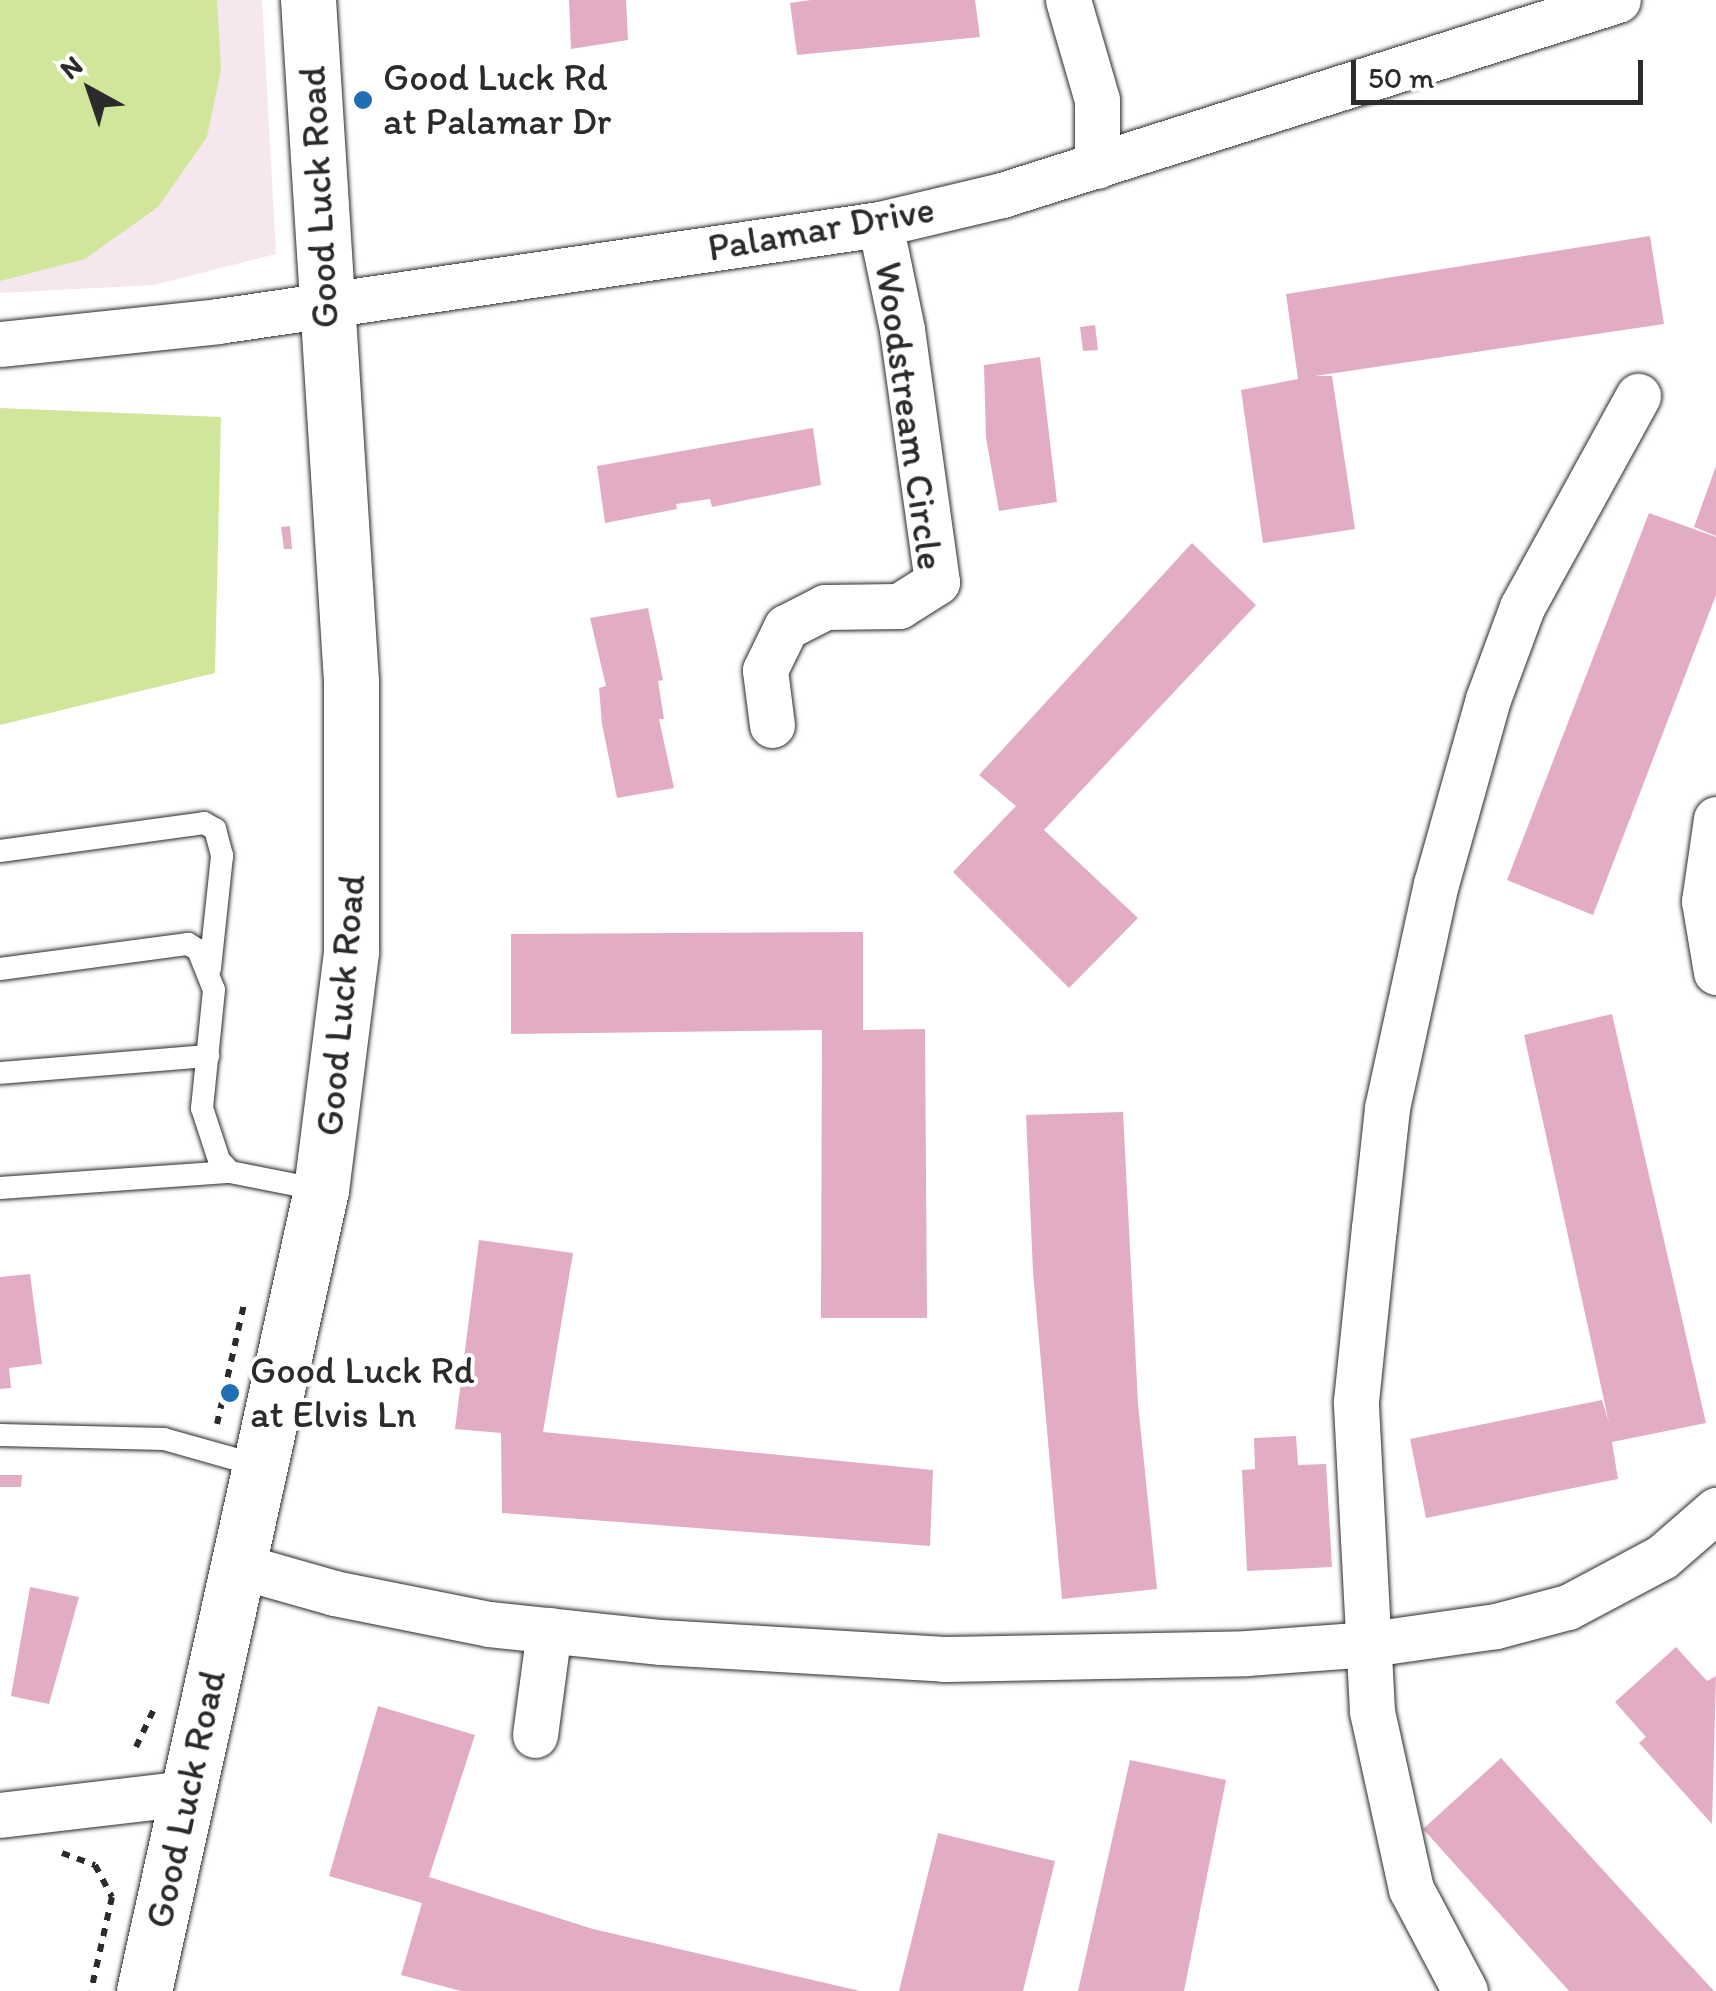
<!DOCTYPE html>
<html>
<head>
<meta charset="utf-8">
<style>
	body { margin:0 }
	#map { position:relative; width:1716px; height:1991px; overflow:hidden; background:#fff; font-family:Itim,sans-serif }
	div>[style] { position:absolute }
	.built>* { inset:0; background:#f6e6ed }
	.green>* { inset:0; background:#d0e69b }
	.building>* { inset:0; background:#e2acc4 }
	.path>* { height:6px; margin-top:-3px; transform-origin:0; background:repeating-linear-gradient(90deg,#2b2b2b 0 8px,transparent 0 16px) }
	.roads { filter:drop-shadow(0 0 2px #2b2b2b) drop-shadow(0 0 2px #2b2b2b) }
	.lane>* { height:22px; margin:-11px; padding:0 11px; transform-origin:11px; border-radius:11px; background:#fff }
	.street>* { height:45px; margin:-22.5px; padding:0 22.5px; transform-origin:22.5px; border-radius:22.5px; background:#fff }
	.secondary>* { height:55px; margin:-27.5px; padding:0 27.5px; transform-origin:27.5px; border-radius:27.5px; background:#fff }
	.dots>* { width:28px; height:28px; translate:-50% -50%; box-sizing:border-box; border:5px solid #fff; border-radius:50% }
	span { translate:-50% -50%; white-space:nowrap; text-align:center; line-height:1.15; -webkit-text-stroke:8px #fff; paint-order:stroke }
	.poi-label { font-size:38px; color:#2b2b2b }
	.left { translate:0 -50%; text-align:left }
	.street-label { font-size:38px; color:#2b2b2b }
	.north { position:absolute; left:40px; top:40px; width:100px; height:100px; -webkit-text-stroke:8px #fff; paint-order:stroke; rotate:320deg; font-size:28px; font-weight:700; line-height:40px; text-align:center; color:#2b2b2b }
	.north::after { content:''; display:block; margin:auto; width:35px; height:45px; background:#2b2b2b; clip-path:polygon(50% 0,100% 100%,50% 72%,0 100%) }
	.scale { position:absolute; left:1351px; top:60px; width:292px; height:45px; box-sizing:border-box; border:5px solid #2b2b2b; border-top:0; padding-left:12px; font-size:30px; line-height:35px; white-space:nowrap; color:#2b2b2b; -webkit-text-stroke:8px #fff; paint-order:stroke }
</style>
</head>
<body>
<div id="map">
	<div class="built">
		<div style="clip-path:polygon(0 0,262px 0,276px 254px,154px 285px,0 293px)"></div>
	</div>
	<div class="green">
		<div style="clip-path:polygon(0 0,217px 0,221px 69px,207px 137px,158px 207px,85px 259px,0 281px)"></div>
		<div style="clip-path:polygon(0 408px,221px 417px,215px 673px,0 725px)"></div>
	</div>
	<div class="building">
		<div style="clip-path:polygon(569px 0,626px 0,628px 40px,571px 49px)"></div>
		<div style="clip-path:polygon(811px 0,975px 0,980px 37px,797px 55px,790px 3px)"></div>
		<div style="clip-path:polygon(1650px 236px,1664px 324px,1315px 376px,1332px 376px,1355px 529px,1263px 543px,1241px 390px,1298px 379px,1286px 294px)"></div>
		<div style="clip-path:polygon(1095px 325px,1098px 350px,1083px 351px,1080px 327px)"></div>
		<div style="clip-path:polygon(1040px 357px,1057px 502px,999px 511px,986px 438px,984px 365px)"></div>
		<div style="clip-path:polygon(813px 428px,821px 485px,712px 507px,710px 499px,676px 504px,677px 509px,605px 523px,597px 466px)"></div>
		<div style="clip-path:polygon(1716px 466px,1716px 536px,1694px 527px)"></div>
		<div style="clip-path:polygon(1649px 513px,1716px 537px,1716px 595px,1593px 915px,1507px 880px)"></div>
		<div style="clip-path:polygon(290px 526px,292px 549px,284px 549px,281px 527px)"></div>
		<div style="clip-path:polygon(1192px 543px,1256px 605px,1044px 830px,1138px 918px,1069px 988px,953px 872px,1016px 806px,979px 775px)"></div>
		<div style="clip-path:polygon(648px 608px,663px 680px,658px 681px,664px 719px,659px 719px,674px 788px,617px 798px,602px 724px,599px 688px,606px 686px,590px 618px)"></div>
		<div style="clip-path:polygon(863px 932px,863px 1030px,925px 1029px,927px 1318px,821px 1318px,822px 1030px,511px 1034px,511px 934px)"></div>
		<div style="clip-path:polygon(1612px 1014px,1706px 1423px,1612px 1442px,1618px 1479px,1426px 1518px,1410px 1439px,1602px 1400px,1609px 1423px,1524px 1035px)"></div>
		<div style="clip-path:polygon(1123px 1112px,1138px 1404px,1157px 1589px,1062px 1599px,1033px 1272px,1026px 1115px)"></div>
		<div style="clip-path:polygon(479px 1240px,573px 1253px,543px 1432px,933px 1470px,930px 1546px,502px 1513px,501px 1433px,455px 1429px)"></div>
		<div style="clip-path:polygon(30px 1274px,42px 1364px,9px 1368px,11px 1388px,0 1389px,0 1277px)"></div>
		<div style="clip-path:polygon(1296px 1436px,1298px 1465px,1326px 1464px,1332px 1567px,1247px 1571px,1242px 1470px,1255px 1469px,1254px 1438px)"></div>
		<div style="clip-path:polygon(0 1475px,22px 1475px,21px 1487px,0 1487px)"></div>
		<div style="clip-path:polygon(30px 1587px,79px 1597px,49px 1704px,11px 1696px)"></div>
		<div style="clip-path:polygon(1676px 1647px,1707px 1681px,1716px 1676px,1712px 1824px,1639px 1743px,1646px 1737px,1615px 1702px)"></div>
		<div style="clip-path:polygon(378px 1706px,475px 1735px,429px 1877px,593px 1929px,860px 1991px,461px 1991px,401px 1975px,422px 1903px,329px 1876px)"></div>
		<div style="clip-path:polygon(1501px 1758px,1654px 1926px,1714px 1991px,1569px 1991px,1423px 1829px)"></div>
		<div style="clip-path:polygon(1130px 1760px,1226px 1780px,1184px 1991px,1078px 1991px)"></div>
		<div style="clip-path:polygon(938px 1833px,1055px 1861px,1023px 1991px,899px 1991px)"></div>
	</div>
	<div class="path">
		<div style="left:217px;top:1424px;width:123px;rotate:-77.3deg"></div>
		<div style="left:136px;top:1747px;width:42px;rotate:-64.7deg"></div>
		<div style="left:62px;top:1853px;width:35px;rotate:20deg"></div>
		<div style="left:95px;top:1865px;width:36px;rotate:62deg"></div>
		<div style="left:112px;top:1897px;width:96px;rotate:102.6deg"></div>
	</div>
	<div class="roads">
		<div class="lane">
			<div style="left:0;top:851px;width:206px;rotate:-7.8deg"></div>
			<div style="left:204px;top:823px;width:13px;rotate:29deg"></div>
			<div style="left:215px;top:829px;width:28px;rotate:75deg"></div>
			<div style="left:222px;top:856px;width:113px;rotate:96.1deg"></div>
			<div style="left:0;top:969px;width:190px;rotate:-7.6deg"></div>
			<div style="left:188px;top:944px;width:12px;rotate:31deg"></div>
			<div style="left:198px;top:950px;width:43px;rotate:68.2deg"></div>
			<div style="left:214px;top:990px;width:119px;rotate:95.8deg"></div>
			<div style="left:202px;top:1108px;width:55px;rotate:71.9deg"></div>
			<div style="left:219px;top:1160px;width:16px;rotate:47deg"></div>
			<div style="left:230px;top:1172px;width:93px;rotate:11.2deg"></div>
			<div style="left:0;top:1073px;width:209px;rotate:-4.7deg"></div>
			<div style="left:0;top:1188px;width:231px;rotate:-4deg"></div>
			<div style="left:0;top:1435px;width:164px;rotate:1.4deg"></div>
			<div style="left:164px;top:1439px;width:100px;rotate:15.7deg"></div>
		</div>
		<div class="street">
			<div style="left:1068px;top:0;width:104px;rotate:73.8deg"></div>
			<div style="left:1097px;top:100px;width:66px;rotate:90deg"></div>
			<div style="left:0;top:344px;width:219px;rotate:-6deg"></div>
			<div style="left:218px;top:321px;width:669px;rotate:-8.34deg"></div>
			<div style="left:880px;top:224px;width:125px;rotate:-13.4deg"></div>
			<div style="left:1002px;top:195px;width:646px;rotate:-17.57deg"></div>
			<div style="left:772px;top:725px;width:55px;rotate:-97.3deg"></div>
			<div style="left:765px;top:670px;width:48px;rotate:-64deg"></div>
			<div style="left:786px;top:627px;width:44px;rotate:-27.1deg"></div>
			<div style="left:825px;top:607px;width:74px;rotate:-0.8deg"></div>
			<div style="left:899px;top:606px;width:45px;rotate:-32.3deg"></div>
			<div style="left:937px;top:582px;width:255px;rotate:-97.9deg"></div>
			<div style="left:902px;top:329px;width:107px;rotate:-101.8deg"></div>
			<div style="left:1716px;top:819px;width:83px;rotate:98.3deg"></div>
			<div style="left:1704px;top:901px;width:72px;rotate:80.4deg"></div>
			<div style="left:236px;top:1565px;width:102px;rotate:15.9deg"></div>
			<div style="left:334px;top:1593px;width:158px;rotate:11.3deg"></div>
			<div style="left:489px;top:1624px;width:173px;rotate:6deg"></div>
			<div style="left:661px;top:1642px;width:284px;rotate:3.4deg"></div>
			<div style="left:944px;top:1659px;width:303px;rotate:-1.1deg"></div>
			<div style="left:1247px;top:1653px;width:123px;rotate:-4.2deg"></div>
			<div style="left:1370px;top:1644px;width:127px;rotate:-8.1deg"></div>
			<div style="left:1496px;top:1626px;width:74px;rotate:-14.8deg"></div>
			<div style="left:1568px;top:1607px;width:106px;rotate:-28deg"></div>
			<div style="left:1662px;top:1557px;width:72px;rotate:-41deg"></div>
			<div style="left:535px;top:1735px;width:106px;rotate:-82.4deg"></div>
			<div style="left:0;top:1815px;width:188px;rotate:-6.7deg"></div>
			<div style="left:1465px;top:1991px;width:115px;rotate:-117.9deg"></div>
			<div style="left:1411px;top:1889px;width:182px;rotate:-102.4deg"></div>
			<div style="left:1372px;top:1711px;width:310px;rotate:-93deg"></div>
			<div style="left:1356px;top:1401px;width:174px;rotate:-84.1deg"></div>
			<div style="left:1374px;top:1228px;width:121px;rotate:-83.8deg"></div>
			<div style="left:1387px;top:1108px;width:229px;rotate:-77.7deg"></div>
			<div style="left:1436px;top:884px;width:192px;rotate:-74.3deg"></div>
			<div style="left:1488px;top:699px;width:98px;rotate:-69.7deg"></div>
			<div style="left:1522px;top:607px;width:241px;rotate:-61.2deg"></div>
		</div>
		<div class="secondary">
			<div style="left:144px;top:1991px;width:820px;rotate:-77.54deg"></div>
			<div style="left:321px;top:1190px;width:241px;rotate:-82.8deg"></div>
			<div style="left:351px;top:951px;width:270px;rotate:-90deg"></div>
			<div style="left:351px;top:681px;width:682px;rotate:-93.61deg"></div>
		</div>
	</div>
	<div class="dots">
		<div style="left:363px;top:100px;background:#1f6fb2"></div>
		<div style="left:230px;top:1393px;background:#1f6fb2"></div>
	</div>
	<div class="poi-label">
		<span class="left" style="left:383px;top:100px">Good Luck Rd<br>at Palamar Dr</span>
		<span class="left" style="left:250px;top:1393px">Good Luck Rd<br>at Elvis Ln</span>
	</div>
	<div class="street-label">
		<span style="left:319px;top:197px;rotate:-93deg">Good Luck Road</span>
		<span style="left:821px;top:229px;rotate:-10deg">Palamar Drive</span>
		<span style="left:909px;top:416px;rotate:82deg">Woodstream Circle</span>
		<span style="left:341px;top:1005px;rotate:-85deg">Good Luck Road</span>
		<span style="left:186px;top:1799px;rotate:-78deg">Good Luck Road</span>
	</div>
	<div class="north">N</div>
	<div class="scale">50 m</div>
</div>
</body>
</html>
